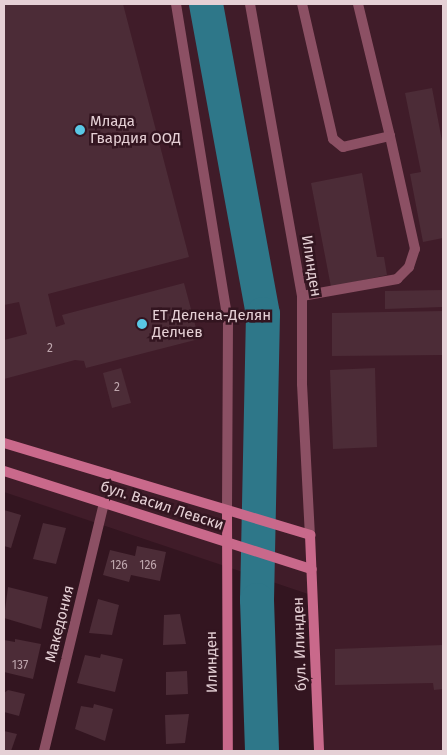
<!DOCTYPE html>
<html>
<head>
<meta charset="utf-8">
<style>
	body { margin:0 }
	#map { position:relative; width:447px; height:755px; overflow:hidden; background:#331520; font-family:"Fira Sans",sans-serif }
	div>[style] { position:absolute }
	.built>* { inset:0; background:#401c29 }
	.river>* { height:34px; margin:-17px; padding:0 17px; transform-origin:17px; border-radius:17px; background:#2e7789 }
	.building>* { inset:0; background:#4c2c37 }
	.lane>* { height:10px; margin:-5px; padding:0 5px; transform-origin:5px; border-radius:5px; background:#8c5064 }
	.street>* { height:10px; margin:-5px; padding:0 5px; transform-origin:5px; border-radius:5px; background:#8c5064 }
	.secondary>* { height:10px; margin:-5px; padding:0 5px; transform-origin:5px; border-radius:5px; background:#c9698b }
	.dots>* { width:14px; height:14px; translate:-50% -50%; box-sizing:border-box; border:2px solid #331520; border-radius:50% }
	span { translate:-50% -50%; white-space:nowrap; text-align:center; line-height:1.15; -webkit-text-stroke:5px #331520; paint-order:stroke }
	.number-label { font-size:12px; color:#bfa7ae }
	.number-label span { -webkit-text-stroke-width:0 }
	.poi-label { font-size:15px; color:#e5d0d5 }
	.left { translate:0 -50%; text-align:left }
	.street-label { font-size:15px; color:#e5d0d5 }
	.frame { position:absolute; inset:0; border:5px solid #e5d0d5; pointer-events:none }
</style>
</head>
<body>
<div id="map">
	<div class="built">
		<div style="clip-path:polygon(4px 4px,443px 4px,443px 751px,319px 751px,314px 596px,4px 492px)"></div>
	</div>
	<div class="river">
		<div style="left:206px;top:4px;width:315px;rotate:79.6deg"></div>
		<div style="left:263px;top:314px;width:286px;rotate:91.2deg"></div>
		<div style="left:257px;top:600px;width:151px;rotate:88.1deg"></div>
	</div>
	<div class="building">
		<div style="clip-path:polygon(4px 4px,123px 4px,189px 257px,48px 294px,56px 327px,65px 324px,62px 315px,184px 283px,199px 339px,86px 368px,84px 361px,75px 360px,4px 379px,4px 340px,27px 334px,19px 302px,4px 305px)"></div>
		<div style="clip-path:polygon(432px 88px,443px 146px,443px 238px,423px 242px,410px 174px,421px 172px,405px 93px)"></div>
		<div style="clip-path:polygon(362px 173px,377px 257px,384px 257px,387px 275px,331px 287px,311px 183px)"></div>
		<div style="clip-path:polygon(443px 290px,443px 307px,385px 309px,385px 291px)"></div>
		<div style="clip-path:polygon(443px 311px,443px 355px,332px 356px,332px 313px)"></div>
		<div style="clip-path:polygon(121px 368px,131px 403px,112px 408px,103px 373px)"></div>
		<div style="clip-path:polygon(375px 368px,377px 447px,333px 449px,330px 370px)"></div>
		<div style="clip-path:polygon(4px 510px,21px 515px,11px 548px,4px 546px)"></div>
		<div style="clip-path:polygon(43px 523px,66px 528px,56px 564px,33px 559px)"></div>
		<div style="clip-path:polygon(137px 546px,166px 552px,160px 581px,131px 575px,129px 582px,103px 575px,110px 550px,135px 556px)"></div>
		<div style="clip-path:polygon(8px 587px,48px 597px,41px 629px,4px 618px)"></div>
		<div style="clip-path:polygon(98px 599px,119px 605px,112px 635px,89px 633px)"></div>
		<div style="clip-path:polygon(180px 614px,186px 644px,163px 645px,164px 615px)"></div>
		<div style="clip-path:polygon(15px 639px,41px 644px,33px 679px,4px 672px,4px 640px,15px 642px)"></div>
		<div style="clip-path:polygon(443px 645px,443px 689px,434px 690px,433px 683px,335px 685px,335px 649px)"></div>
		<div style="clip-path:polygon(101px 654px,123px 659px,115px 692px,77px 683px,85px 655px,100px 658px)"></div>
		<div style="clip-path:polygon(187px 671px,188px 694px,166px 695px,166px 672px)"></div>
		<div style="clip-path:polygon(8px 690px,25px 694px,19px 716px,4px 712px,4px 693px)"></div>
		<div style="clip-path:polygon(94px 704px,113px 709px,105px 741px,75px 729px,81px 706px,93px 708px)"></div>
		<div style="clip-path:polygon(189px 714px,185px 743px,166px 744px,165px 715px)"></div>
		<div style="clip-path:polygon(4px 731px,17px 734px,11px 751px,4px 751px)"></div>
	</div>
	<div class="lane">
		<div style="left:176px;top:4px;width:320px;rotate:80.7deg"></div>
		<div style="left:228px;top:320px;width:192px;rotate:90.3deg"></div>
		<div style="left:358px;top:4px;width:136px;rotate:76.4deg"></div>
		<div style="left:302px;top:296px;width:97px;rotate:-10.1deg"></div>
		<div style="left:397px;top:279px;width:17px;rotate:-45deg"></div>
		<div style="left:409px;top:267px;width:19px;rotate:-72deg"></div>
		<div style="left:415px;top:249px;width:116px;rotate:-102.5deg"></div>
		<div style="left:390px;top:136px;width:48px;rotate:166.8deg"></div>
		<div style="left:343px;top:147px;width:13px;rotate:-141deg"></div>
		<div style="left:333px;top:139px;width:139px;rotate:-102.9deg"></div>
	</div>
	<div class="street">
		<div style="left:250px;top:4px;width:297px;rotate:79.9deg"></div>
		<div style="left:302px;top:296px;width:88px;rotate:90deg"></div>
		<div style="left:302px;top:384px;width:151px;rotate:87deg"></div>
		<div style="left:44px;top:751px;width:255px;rotate:-76.4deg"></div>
	</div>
	<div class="secondary">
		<div style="left:4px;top:443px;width:320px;rotate:16.7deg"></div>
		<div style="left:310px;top:535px;width:216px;rotate:87.6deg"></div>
		<div style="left:4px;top:471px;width:323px;rotate:17.7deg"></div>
		<div style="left:227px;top:512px;width:239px;rotate:89.8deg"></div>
	</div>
	<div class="dots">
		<div style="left:80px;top:130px;background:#59c8e5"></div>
		<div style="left:142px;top:324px;background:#59c8e5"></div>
	</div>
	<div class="number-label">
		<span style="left:50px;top:349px">2</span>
		<span style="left:117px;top:388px">2</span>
		<span style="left:119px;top:566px">126</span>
		<span style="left:148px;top:566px">126</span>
		<span style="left:20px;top:666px">137</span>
	</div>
	<div class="poi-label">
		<span class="left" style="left:90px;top:130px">Млада<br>Гвардия ООД</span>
		<span class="left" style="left:152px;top:324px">ЕТ Делена-Делян<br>Делчев</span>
	</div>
	<div class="street-label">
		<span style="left:311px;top:266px;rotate:81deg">Илинден</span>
		<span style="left:162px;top:506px;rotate:18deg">бул. Васил Левски</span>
		<span style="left:60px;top:624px;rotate:-76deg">Македония</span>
		<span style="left:300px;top:644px;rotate:-92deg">бул. Илинден</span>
		<span style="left:212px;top:662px;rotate:-91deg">Илинден</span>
	</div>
	<div class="frame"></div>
</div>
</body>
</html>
